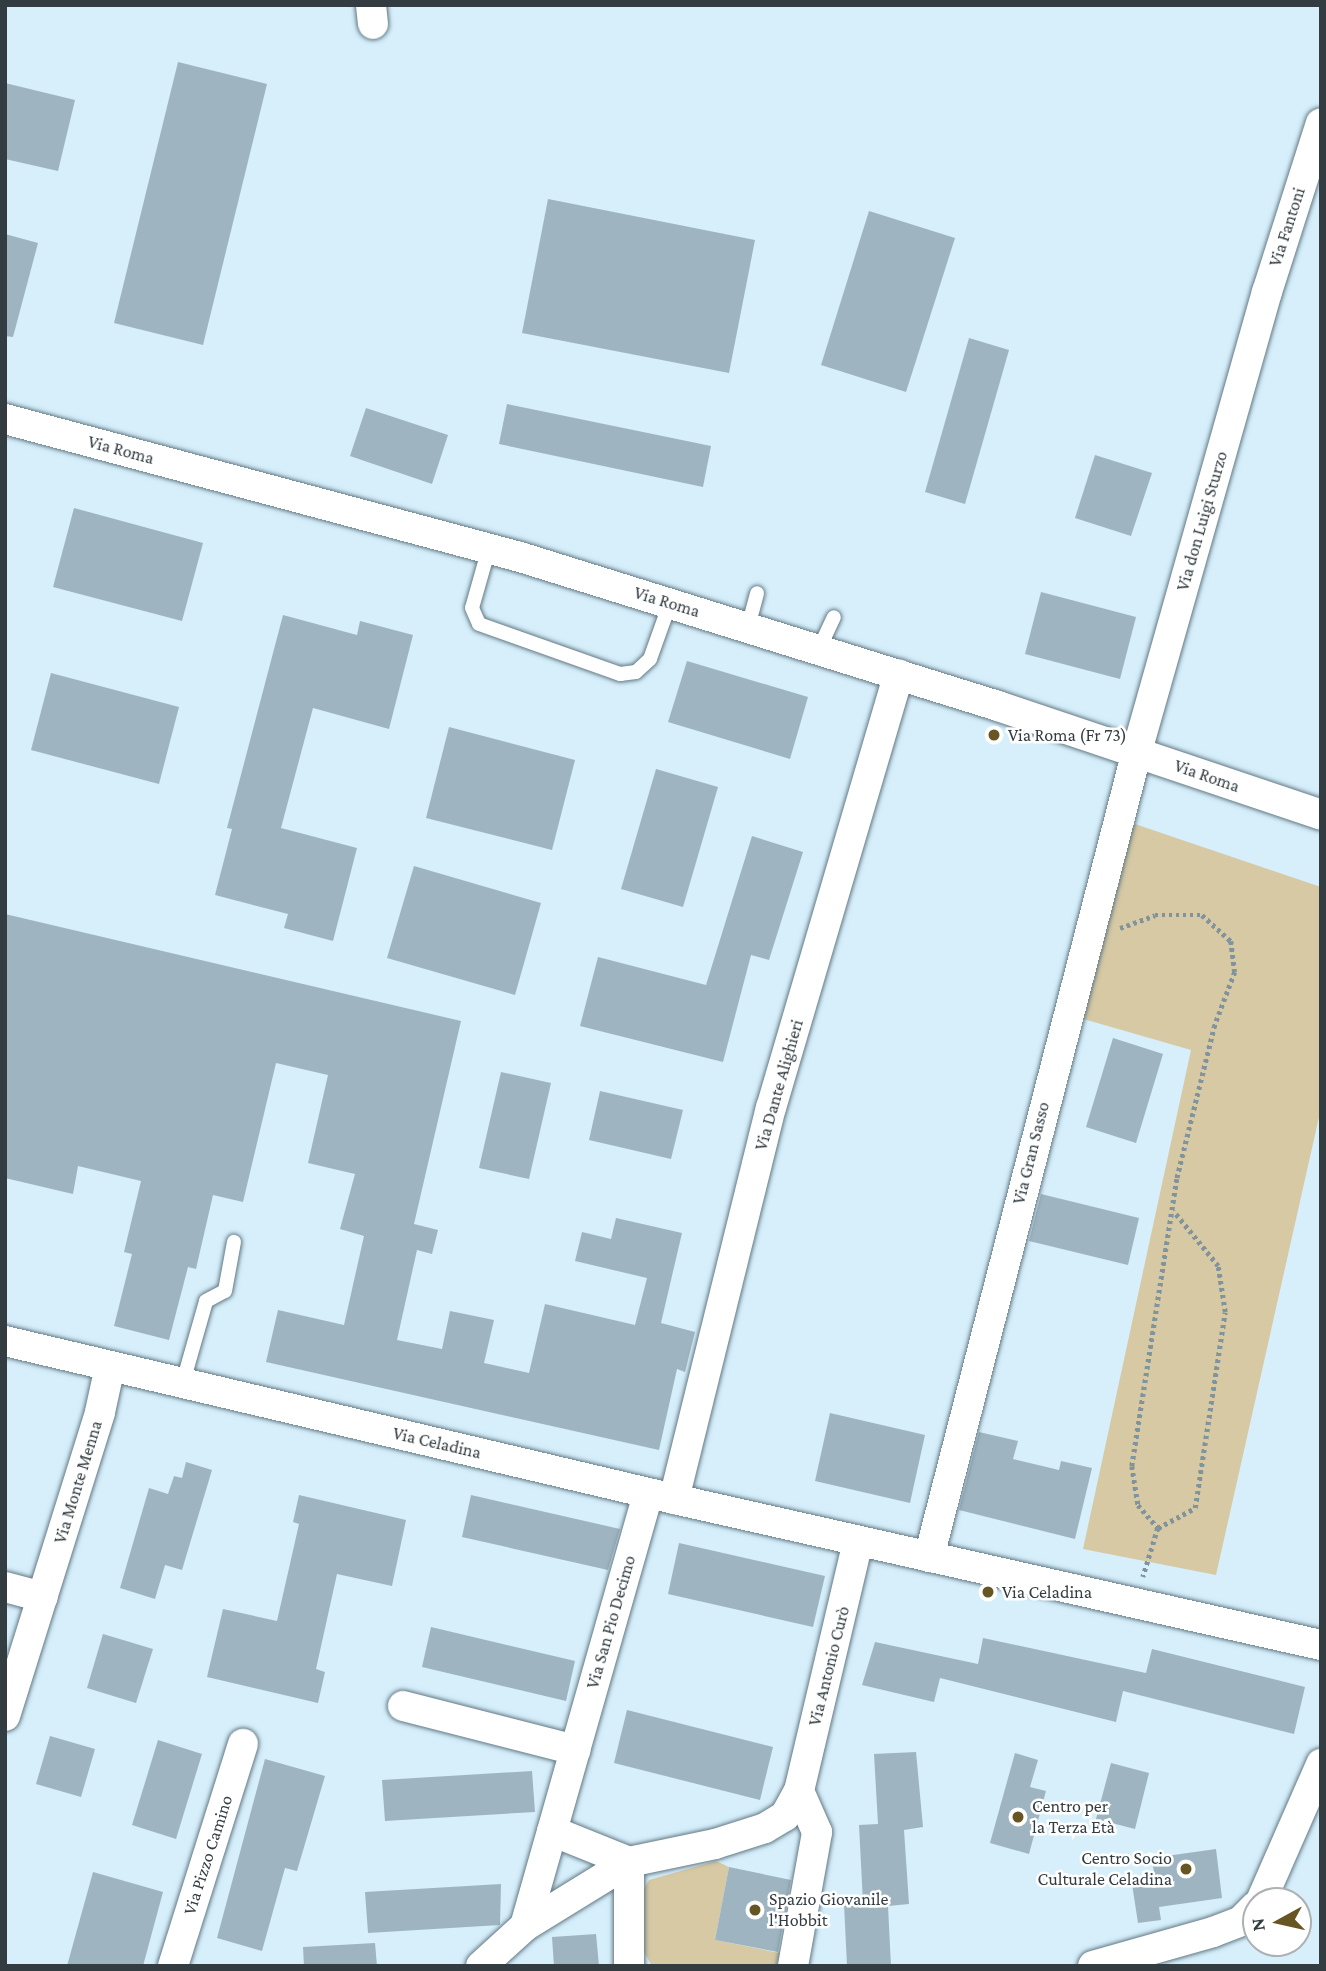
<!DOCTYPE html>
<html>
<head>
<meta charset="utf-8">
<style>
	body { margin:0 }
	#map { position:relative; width:1326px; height:1971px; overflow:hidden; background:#d6effb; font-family:"Crimson Pro",serif }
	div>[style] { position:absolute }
	.green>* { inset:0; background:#d6c9a3 }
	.building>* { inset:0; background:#9eb5c1 }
	.path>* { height:4.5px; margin-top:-2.25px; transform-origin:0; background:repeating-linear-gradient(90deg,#81939b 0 3.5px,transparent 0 7px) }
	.roads { filter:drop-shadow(0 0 2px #637984) drop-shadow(0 0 2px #637984) }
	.lane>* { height:14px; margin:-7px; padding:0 7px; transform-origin:7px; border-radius:7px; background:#fff }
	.street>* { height:30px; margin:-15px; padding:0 15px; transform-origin:15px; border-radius:15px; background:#fff }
	.dots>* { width:19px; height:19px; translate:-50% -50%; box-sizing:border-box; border:4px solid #fff; border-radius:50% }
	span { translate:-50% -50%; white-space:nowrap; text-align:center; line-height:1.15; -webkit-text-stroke:5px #fff; paint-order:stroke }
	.street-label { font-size:18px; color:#333d41 }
	.poi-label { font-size:18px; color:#333d41 }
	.left { translate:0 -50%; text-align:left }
	.right { translate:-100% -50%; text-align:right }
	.frame { position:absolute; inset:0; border:7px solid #333d41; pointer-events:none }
	.north { position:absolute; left:1242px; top:1887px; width:70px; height:70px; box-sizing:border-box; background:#fff; border:2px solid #adb1b3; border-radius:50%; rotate:262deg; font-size:19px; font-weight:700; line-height:28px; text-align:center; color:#333d41 }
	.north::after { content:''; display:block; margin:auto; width:24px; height:32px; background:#675624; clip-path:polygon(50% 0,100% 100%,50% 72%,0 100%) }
</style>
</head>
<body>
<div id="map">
	<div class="green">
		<div style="clip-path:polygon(1132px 823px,1321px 887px,1321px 1108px,1216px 1575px,1083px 1549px,1191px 1050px,1080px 1018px)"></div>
		<div style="clip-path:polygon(716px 1861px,729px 1867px,715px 1940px,780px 1953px,777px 1966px,652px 1966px,644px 1952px,642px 1892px,649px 1880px)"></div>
	</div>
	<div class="building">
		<div style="clip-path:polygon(178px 62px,267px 84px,203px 345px,114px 323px)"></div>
		<div style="clip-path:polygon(5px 83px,75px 100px,58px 171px,5px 159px)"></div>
		<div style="clip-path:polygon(548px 199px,755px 240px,729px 373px,522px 333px)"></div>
		<div style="clip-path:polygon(869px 211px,955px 238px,906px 392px,821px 365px)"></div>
		<div style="clip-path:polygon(5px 234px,38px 243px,13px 337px,5px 336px)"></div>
		<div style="clip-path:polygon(969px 338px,1009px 350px,965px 504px,925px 492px)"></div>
		<div style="clip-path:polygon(507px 404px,711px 446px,703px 487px,499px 444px)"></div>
		<div style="clip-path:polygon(366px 408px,448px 435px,432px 484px,350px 456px)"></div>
		<div style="clip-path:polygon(1095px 455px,1152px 473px,1131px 536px,1075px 518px)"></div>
		<div style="clip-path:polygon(74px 508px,203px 543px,182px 621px,53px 587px)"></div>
		<div style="clip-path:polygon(1041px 592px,1136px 617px,1120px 679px,1025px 654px)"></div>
		<div style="clip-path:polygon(283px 615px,357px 635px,360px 621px,413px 635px,389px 729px,313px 708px,281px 828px,357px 848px,333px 941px,284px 928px,288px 914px,215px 895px,232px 829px,227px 828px)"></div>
		<div style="clip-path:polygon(687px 661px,808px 697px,790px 759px,668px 722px)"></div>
		<div style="clip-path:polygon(51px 673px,179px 707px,159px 784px,31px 750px)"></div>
		<div style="clip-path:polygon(449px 727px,575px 760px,552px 850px,426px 818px)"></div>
		<div style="clip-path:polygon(656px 769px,718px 787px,683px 907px,621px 889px)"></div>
		<div style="clip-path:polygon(752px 836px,803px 852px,769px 960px,751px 955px,723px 1062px,580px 1026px,598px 957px,706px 985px)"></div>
		<div style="clip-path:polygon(414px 866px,541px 903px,515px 995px,387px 958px)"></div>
		<div style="clip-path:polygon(5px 914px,461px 1021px,414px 1224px,438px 1230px,432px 1254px,417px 1250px,397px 1340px,442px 1349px,450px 1311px,494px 1320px,484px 1363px,529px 1373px,545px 1304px,635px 1325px,647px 1278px,575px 1261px,582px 1232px,611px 1239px,616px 1218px,682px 1233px,661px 1323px,695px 1332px,685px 1372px,677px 1369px,659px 1450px,266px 1362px,278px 1310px,344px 1325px,364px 1236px,340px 1229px,355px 1174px,308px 1163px,328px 1075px,276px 1063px,243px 1202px,213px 1195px,196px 1269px,188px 1267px,169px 1340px,114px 1326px,132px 1254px,124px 1252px,141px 1181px,78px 1166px,73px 1194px,5px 1178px)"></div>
		<div style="clip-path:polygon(1113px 1038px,1163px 1054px,1136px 1143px,1086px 1127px)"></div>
		<div style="clip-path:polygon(501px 1072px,551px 1083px,529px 1179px,479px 1168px)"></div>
		<div style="clip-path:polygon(600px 1091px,683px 1110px,671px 1159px,589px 1140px)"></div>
		<div style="clip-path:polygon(1041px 1194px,1139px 1218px,1128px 1265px,1029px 1241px)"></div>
		<div style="clip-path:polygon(830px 1413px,925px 1435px,910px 1503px,815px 1481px)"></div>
		<div style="clip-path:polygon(979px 1432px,1018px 1441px,1013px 1459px,1059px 1470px,1061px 1461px,1092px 1468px,1075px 1539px,959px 1510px)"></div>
		<div style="clip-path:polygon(186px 1462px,212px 1470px,182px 1570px,165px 1565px,155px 1599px,120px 1588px,149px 1488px,168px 1494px,174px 1476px,182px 1478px)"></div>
		<div style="clip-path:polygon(299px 1495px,406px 1520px,392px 1586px,337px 1574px,316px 1669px,325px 1672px,318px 1703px,207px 1677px,223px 1609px,277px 1621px,299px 1524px,293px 1522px)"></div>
		<div style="clip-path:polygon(471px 1495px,620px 1529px,608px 1570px,462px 1537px)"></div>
		<div style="clip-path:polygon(679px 1543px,825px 1576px,813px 1627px,668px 1594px)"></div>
		<div style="clip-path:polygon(431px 1627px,575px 1661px,566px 1701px,422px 1667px)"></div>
		<div style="clip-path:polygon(103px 1634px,153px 1649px,136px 1703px,87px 1688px)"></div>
		<div style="clip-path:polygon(983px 1638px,1146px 1673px,1152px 1649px,1305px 1687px,1294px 1734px,1123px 1691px,1116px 1722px,940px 1678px,934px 1702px,862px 1685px,875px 1642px,978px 1664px)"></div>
		<div style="clip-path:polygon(627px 1710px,773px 1747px,760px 1800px,614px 1763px)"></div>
		<div style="clip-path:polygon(50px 1736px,95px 1749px,81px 1797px,36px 1784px)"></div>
		<div style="clip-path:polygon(158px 1740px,202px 1754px,176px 1839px,132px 1825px)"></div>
		<div style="clip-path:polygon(916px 1752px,923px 1827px,904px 1830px,909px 1904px,888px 1906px,891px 1966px,847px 1966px,844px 1904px,863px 1903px,859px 1825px,878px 1824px,874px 1754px)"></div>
		<div style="clip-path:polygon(1015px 1753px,1038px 1760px,1030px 1787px,1046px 1791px,1029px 1854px,990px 1843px)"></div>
		<div style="clip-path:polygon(265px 1759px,325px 1776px,297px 1871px,285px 1868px,262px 1951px,217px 1938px)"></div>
		<div style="clip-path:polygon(1111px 1763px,1149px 1773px,1135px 1829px,1096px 1819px)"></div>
		<div style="clip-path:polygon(532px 1771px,535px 1812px,385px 1821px,382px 1780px)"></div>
		<div style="clip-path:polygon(1216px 1849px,1222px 1898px,1159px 1907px,1161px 1920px,1138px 1923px,1132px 1884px,1155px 1881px,1152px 1858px)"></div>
		<div style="clip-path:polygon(729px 1867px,791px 1880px,778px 1952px,715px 1940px)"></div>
		<div style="clip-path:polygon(93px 1872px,163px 1892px,143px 1966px,67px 1966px)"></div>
		<div style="clip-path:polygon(501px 1884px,500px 1925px,368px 1933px,365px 1892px)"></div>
		<div style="clip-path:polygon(596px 1934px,599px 1966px,554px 1966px,552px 1937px)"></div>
		<div style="clip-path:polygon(375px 1943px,377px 1966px,304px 1966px,303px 1947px)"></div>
	</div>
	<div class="path">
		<div style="left:1120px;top:928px;width:37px;rotate:-20deg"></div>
		<div style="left:1155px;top:915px;width:47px"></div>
		<div style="left:1202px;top:915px;width:39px;rotate:42deg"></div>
		<div style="left:1231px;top:941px;width:31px;rotate:83deg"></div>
		<div style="left:1235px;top:972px;width:57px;rotate:110.7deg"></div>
		<div style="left:1215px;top:1025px;width:159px;rotate:103.9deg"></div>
		<div style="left:1177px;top:1179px;width:291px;rotate:98.9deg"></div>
		<div style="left:1132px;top:1466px;width:39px;rotate:81deg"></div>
		<div style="left:1138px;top:1505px;width:30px;rotate:49deg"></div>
		<div style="left:1158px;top:1528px;width:51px;rotate:107deg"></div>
		<div style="left:1158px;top:1528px;width:42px;rotate:-28.4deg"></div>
		<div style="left:1195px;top:1508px;width:198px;rotate:-81.3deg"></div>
		<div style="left:1225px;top:1312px;width:47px;rotate:-98.7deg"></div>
		<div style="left:1218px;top:1266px;width:70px;rotate:-129.2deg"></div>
	</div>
	<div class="roads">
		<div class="lane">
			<div style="left:489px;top:548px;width:62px;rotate:105.8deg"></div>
			<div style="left:472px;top:608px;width:17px;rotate:66deg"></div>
			<div style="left:479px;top:624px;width:150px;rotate:19.5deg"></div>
			<div style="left:620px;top:674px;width:16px;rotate:-7deg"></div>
			<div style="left:636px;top:672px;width:19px;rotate:-43deg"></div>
			<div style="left:650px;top:659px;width:59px;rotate:-70.3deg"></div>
			<div style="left:748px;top:627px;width:35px;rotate:-75deg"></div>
			<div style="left:819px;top:649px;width:35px;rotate:-65deg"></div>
			<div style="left:183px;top:1382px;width:84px;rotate:-74.1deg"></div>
			<div style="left:206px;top:1301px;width:21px;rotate:-28deg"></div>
			<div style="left:225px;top:1291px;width:50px;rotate:-79.6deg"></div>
		</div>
		<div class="street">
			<div style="left:371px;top:5px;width:19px;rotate:84deg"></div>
			<div style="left:5px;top:419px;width:533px;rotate:15deg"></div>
			<div style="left:520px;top:557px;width:501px;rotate:17.31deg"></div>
			<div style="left:998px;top:706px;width:341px;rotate:18.6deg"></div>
			<div style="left:5px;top:1341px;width:687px;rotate:13.29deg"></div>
			<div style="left:674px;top:1499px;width:663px;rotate:12.72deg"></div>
			<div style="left:674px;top:1499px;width:403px;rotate:-76.1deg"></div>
			<div style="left:771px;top:1108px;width:452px;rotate:-73.6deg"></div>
			<div style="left:929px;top:1557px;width:832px;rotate:-75.53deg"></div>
			<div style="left:1137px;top:751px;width:477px;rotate:-74.2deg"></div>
			<div style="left:1267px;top:292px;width:177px;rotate:-72.3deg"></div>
			<div style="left:5px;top:1587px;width:39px;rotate:15deg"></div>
			<div style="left:403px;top:1706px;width:178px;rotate:14.3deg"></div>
			<div style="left:5px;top:1716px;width:318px;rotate:-72.6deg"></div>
			<div style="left:100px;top:1412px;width:47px;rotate:-77.7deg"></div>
			<div style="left:552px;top:1831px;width:83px;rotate:21.9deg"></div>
			<div style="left:1261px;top:1901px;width:150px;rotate:-66.3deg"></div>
			<div style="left:525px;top:1926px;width:450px;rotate:-74.1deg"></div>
			<div style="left:173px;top:1966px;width:233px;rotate:-72.5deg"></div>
			<div style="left:481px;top:1966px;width:59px;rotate:-42.3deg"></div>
			<div style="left:525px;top:1926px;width:122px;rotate:-31.6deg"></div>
			<div style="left:629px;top:1862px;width:88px;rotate:-11.8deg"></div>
			<div style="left:715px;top:1844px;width:52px;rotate:-17.7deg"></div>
			<div style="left:765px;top:1828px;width:23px;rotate:-31deg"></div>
			<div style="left:785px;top:1816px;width:29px;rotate:-61deg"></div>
			<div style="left:629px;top:1966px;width:104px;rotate:-90deg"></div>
			<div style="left:793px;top:1966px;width:136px;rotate:-79.8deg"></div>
			<div style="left:817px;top:1832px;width:45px;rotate:-113.7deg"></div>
			<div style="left:799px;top:1791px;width:257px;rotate:-76.7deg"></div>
			<div style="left:1093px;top:1966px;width:125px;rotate:-15.8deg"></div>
			<div style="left:1213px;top:1932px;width:30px;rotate:-21deg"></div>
			<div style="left:1241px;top:1921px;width:21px;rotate:-45deg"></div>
		</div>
	</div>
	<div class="dots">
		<div style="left:994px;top:735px;background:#675624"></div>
		<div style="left:988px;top:1592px;background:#675624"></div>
		<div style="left:1018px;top:1817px;background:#675624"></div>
		<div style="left:1186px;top:1869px;background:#675624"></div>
		<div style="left:755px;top:1910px;background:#675624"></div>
	</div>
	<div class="street-label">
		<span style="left:1287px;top:227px;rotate:-72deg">Via Fantoni</span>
		<span style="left:121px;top:450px;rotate:15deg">Via Roma</span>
		<span style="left:1202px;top:521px;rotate:-74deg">Via don Luigi Sturzo</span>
		<span style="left:667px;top:602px;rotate:17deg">Via Roma</span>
		<span style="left:1207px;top:776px;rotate:19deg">Via Roma</span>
		<span style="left:779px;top:1085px;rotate:-74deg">Via Dante Alighieri</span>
		<span style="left:1031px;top:1153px;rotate:-76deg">Via Gran Sasso</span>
		<span style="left:437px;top:1443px;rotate:13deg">Via Celadina</span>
		<span style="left:78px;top:1482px;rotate:-73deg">Via Monte Menna</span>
		<span style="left:611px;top:1622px;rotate:-74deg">Via San Pio Decimo</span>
		<span style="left:829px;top:1666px;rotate:-76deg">Via Antonio Curò</span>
		<span style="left:208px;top:1855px;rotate:-72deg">Via Pizzo Camino</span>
	</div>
	<div class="poi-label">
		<span class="left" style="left:1008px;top:735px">Via Roma (Fr 73)</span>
		<span class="left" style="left:1002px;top:1592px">Via Celadina</span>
		<span class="left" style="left:1032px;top:1817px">Centro per<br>la Terza Età</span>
		<span class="right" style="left:1172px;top:1869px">Centro Socio<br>Culturale Celadina</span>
		<span class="left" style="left:769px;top:1910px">Spazio Giovanile<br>l'Hobbit</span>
	</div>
	<div class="frame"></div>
	<div class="north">N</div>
</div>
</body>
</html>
